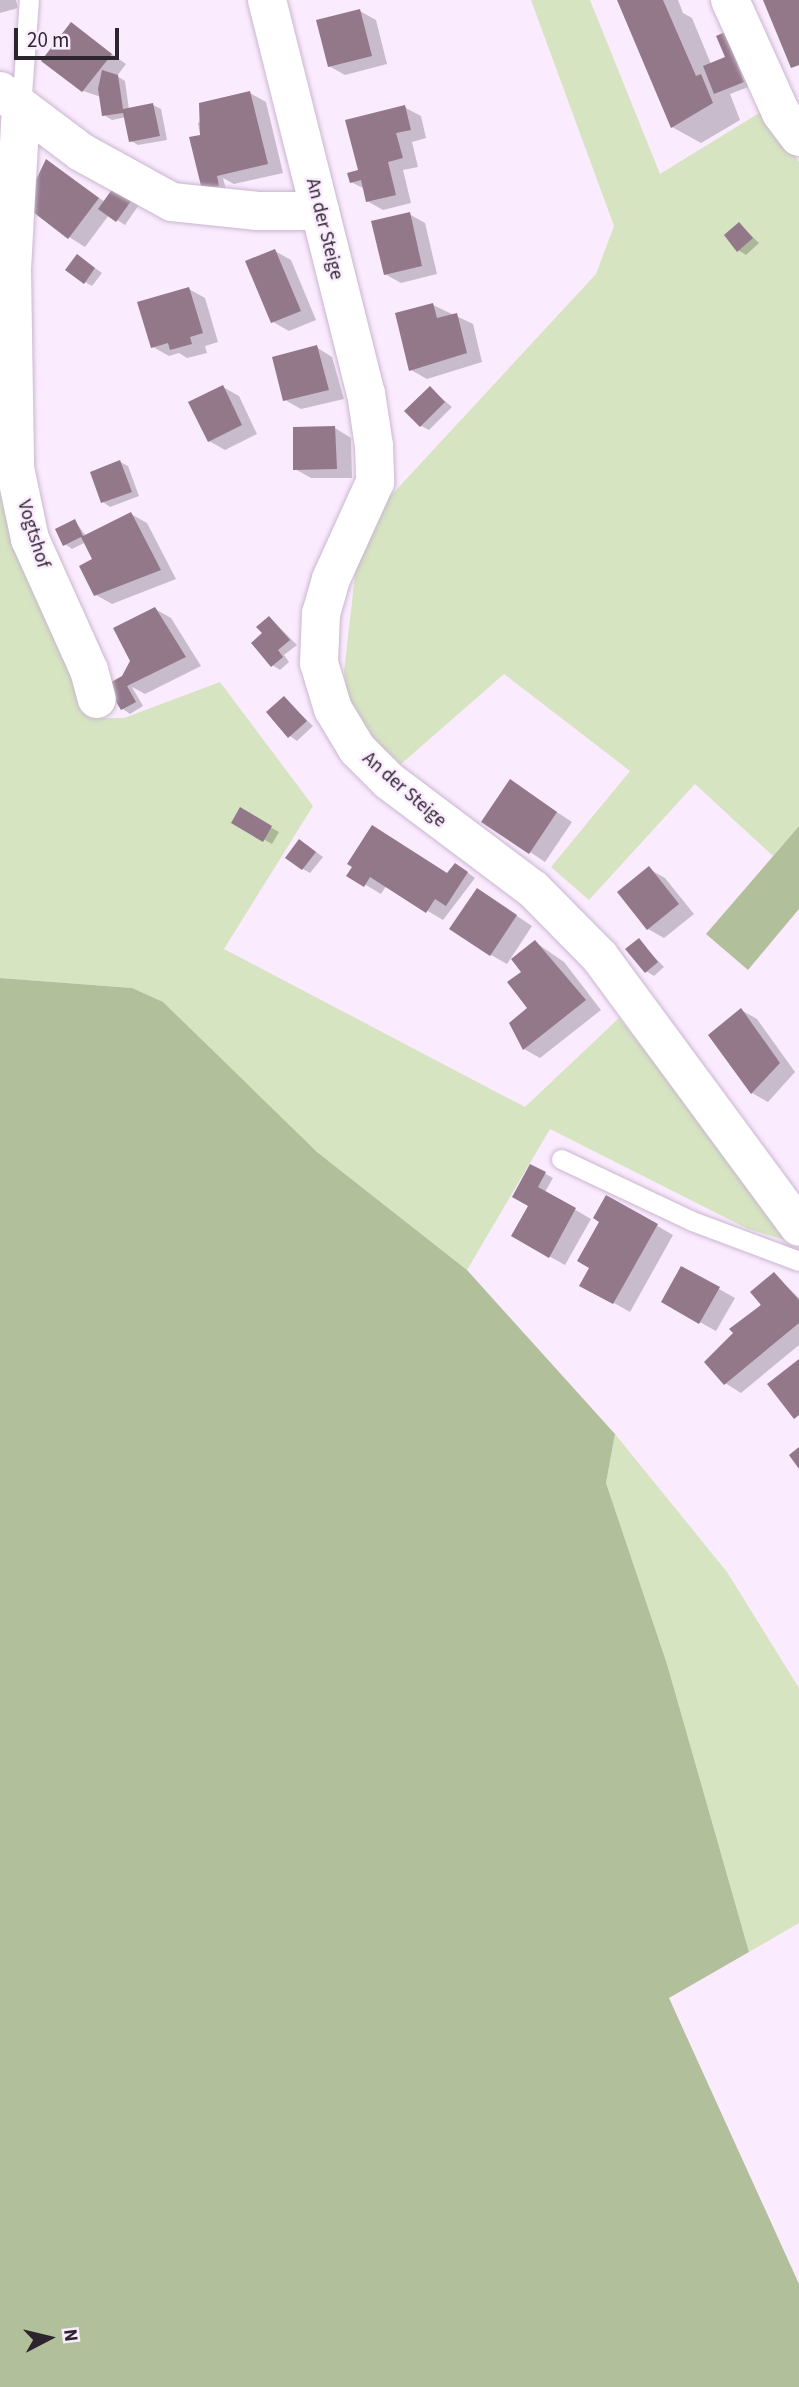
<!DOCTYPE html>
<html>
<head>
<meta charset="utf-8">
<style>
	body { margin:0 }
	#map { position:relative; width:799px; height:2387px; overflow:hidden; background:#fbebff; font-family:"Source Sans 3",sans-serif }
	div>[style] { position:absolute }
	.green>* { inset:0; background:#d6e4c1 }
	.forest>* { inset:0; background:#b1c09a }
	.shadow>* { inset:0; background:#0003 }
	.building>* { inset:0; background:#927889 }
	.roads { filter:drop-shadow(0 0 2px #c9b6ce) drop-shadow(0 0 2px #c9b6ce) }
	.service>* { height:19px; margin:-9.5px; padding:0 9.5px; transform-origin:9.5px; border-radius:9.5px; background:#fff }
	.minor>* { height:38px; margin:-19px; padding:0 19px; transform-origin:19px; border-radius:19px; background:#fff }
	span { translate:-50% -50%; white-space:nowrap; text-align:center; line-height:1.15; -webkit-text-stroke:5px #fbebff; paint-order:stroke }
	.street-label { font-size:19px; color:#2c252e }
	.north { position:absolute; left:14px; top:2303px; width:70px; height:70px; -webkit-text-stroke:5px #fbebff; paint-order:stroke; rotate:83deg; font-size:19px; font-weight:700; line-height:28px; text-align:center; color:#2c252e }
	.north::after { content:''; display:block; margin:auto; width:24px; height:32px; background:#2c252e; clip-path:polygon(50% 0,100% 100%,50% 72%,0 100%) }
	.scale { position:absolute; left:14px; top:28px; width:105px; height:32px; box-sizing:border-box; border:4px solid #2c252e; border-top:0; padding-left:9px; font-size:21px; line-height:24px; white-space:nowrap; color:#2c252e; -webkit-text-stroke:5px #fbebff; paint-order:stroke }
</style>
</head>
<body>
<div id="map">
	<div class="green">
		<div style="clip-path:polygon(531px 0,590px 0,660px 174px,764px 110px,799px 162px,799px 826px,773px 856px,695px 784px,589px 900px,551px 867px,630px 771px,504px 674px,401px 764px,363px 730px,350px 708px,344px 672px,356px 566px,385px 502px,596px 274px,614px 226px)"></div>
		<div style="clip-path:polygon(0 413px,82px 677px,90px 718px,124px 718px,220px 682px,313px 806px,224px 949px,525px 1107px,619px 1018px,798px 1244px,748px 1229px,550px 1129px,467px 1270px,317px 1152px,132px 988px,0 978px)"></div>
		<div style="clip-path:polygon(615px 1434px,727px 1572px,799px 1688px,799px 1923px,749px 1952px,667px 1664px,606px 1483px)"></div>
	</div>
	<div class="forest">
		<div style="clip-path:polygon(799px 826px,799px 909px,748px 970px,706px 934px)"></div>
		<div style="clip-path:polygon(0 978px,132px 988px,163px 1002px,317px 1152px,467px 1270px,615px 1434px,606px 1483px,667px 1664px,749px 1952px,669px 1998px,799px 2284px,799px 2387px,0 2387px)"></div>
	</div>
	<div class="shadow">
		<div style="clip-path:polygon(0 0,16px 0,18px 8px,0 13px)"></div>
		<div style="clip-path:polygon(619px 0,678px 0,683px 13px,692px 18px,711px 64px,727px 58px,725px 34px,751px 86px,730px 94px,740px 120px,701px 143px,672px 127px)"></div>
		<div style="clip-path:polygon(360px 11px,376px 20px,387px 64px,345px 75px,329px 66px)"></div>
		<div style="clip-path:polygon(71px 25px,126px 64px,117px 76px,125px 81px,129px 110px,153px 105px,161px 109px,167px 140px,138px 145px,131px 141px,126px 117px,112px 120px,104px 115px,101px 97px,83px 91px,43px 60px)"></div>
		<div style="clip-path:polygon(250px 93px,266px 102px,283px 173px,234px 184px,223px 178px,226px 190px,211px 194px,198px 123px)"></div>
		<div style="clip-path:polygon(404px 107px,421px 116px,426px 138px,412px 142px,418px 167px,403px 170px,411px 203px,383px 210px,367px 201px,365px 189px,351px 182px)"></div>
		<div style="clip-path:polygon(47px 162px,105px 202px,143px 199px,125px 225px,109px 215px,85px 247px,69px 237px)"></div>
		<div style="clip-path:polygon(409px 214px,425px 223px,437px 274px,401px 283px,385px 274px)"></div>
		<div style="clip-path:polygon(739px 224px,759px 243px,746px 255px,738px 250px)"></div>
		<div style="clip-path:polygon(275px 251px,291px 260px,316px 320px,289px 331px,273px 322px)"></div>
		<div style="clip-path:polygon(85px 261px,102px 273px,92px 286px,85px 282px)"></div>
		<div style="clip-path:polygon(189px 289px,205px 298px,218px 342px,205px 346px,207px 353px,187px 358px,179px 353px,169px 356px,153px 347px)"></div>
		<div style="clip-path:polygon(433px 305px,473px 324px,482px 362px,427px 379px,411px 370px)"></div>
		<div style="clip-path:polygon(316px 347px,332px 357px,344px 399px,301px 409px,285px 400px)"></div>
		<div style="clip-path:polygon(223px 387px,239px 396px,257px 434px,225px 450px,209px 441px)"></div>
		<div style="clip-path:polygon(431px 389px,452px 407px,429px 430px,421px 426px)"></div>
		<div style="clip-path:polygon(335px 428px,351px 438px,352px 478px,311px 478px,295px 469px)"></div>
		<div style="clip-path:polygon(120px 462px,128px 466px,139px 496px,110px 507px,103px 502px)"></div>
		<div style="clip-path:polygon(131px 514px,147px 523px,176px 579px,112px 604px,96px 595px,94px 560px,86px 542px,72px 549px,65px 544px,75px 521px,86px 536px)"></div>
		<div style="clip-path:polygon(155px 609px,171px 618px,201px 666px,145px 694px,132px 687px,143px 706px,130px 714px,123px 709px,123px 678px)"></div>
		<div style="clip-path:polygon(270px 618px,297px 645px,284px 655px,289px 662px,280px 670px,272px 665px,264px 633px)"></div>
		<div style="clip-path:polygon(284px 698px,313px 726px,297px 741px,290px 736px)"></div>
		<div style="clip-path:polygon(510px 781px,572px 822px,545px 862px,530px 852px)"></div>
		<div style="clip-path:polygon(240px 810px,279px 832px,272px 844px,233px 822px)"></div>
		<div style="clip-path:polygon(307px 845px,323px 857px,310px 873px,303px 869px)"></div>
		<div style="clip-path:polygon(463px 869px,475px 878px,443px 920px,386px 886px,381px 894px,349px 875px,448px 874px)"></div>
		<div style="clip-path:polygon(649px 869px,665px 878px,694px 914px,664px 938px,648px 929px)"></div>
		<div style="clip-path:polygon(493px 900px,532px 926px,507px 964px,491px 955px)"></div>
		<div style="clip-path:polygon(639px 941px,664px 967px,654px 976px,646px 971px)"></div>
		<div style="clip-path:polygon(535px 942px,564px 962px,601px 1010px,540px 1058px,524px 1049px,529px 1009px,523px 972px)"></div>
		<div style="clip-path:polygon(741px 1010px,757px 1019px,795px 1072px,768px 1102px,752px 1093px,710px 1035px)"></div>
		<div style="clip-path:polygon(531px 1166px,553px 1178px,545px 1192px,591px 1219px,565px 1265px,513px 1236px,530px 1205px)"></div>
		<div style="clip-path:polygon(607px 1197px,673px 1235px,630px 1312px,582px 1285px,592px 1267px)"></div>
		<div style="clip-path:polygon(682px 1268px,735px 1298px,716px 1331px,663px 1302px)"></div>
		<div style="clip-path:polygon(774px 1274px,799px 1298px,799px 1345px,741px 1393px,725px 1383px)"></div>
	</div>
	<div class="building">
		<div style="clip-path:polygon(617px 0,663px 0,696px 76px,701px 74px,713px 103px,671px 128px)"></div>
		<div style="clip-path:polygon(763px 0,799px 0,799px 65px,791px 68px)"></div>
		<div style="clip-path:polygon(360px 9px,372px 56px,328px 67px,316px 20px)"></div>
		<div style="clip-path:polygon(71px 22px,112px 54px,82px 92px,41px 61px)"></div>
		<div style="clip-path:polygon(725px 32px,744px 82px,714px 94px,703px 66px,725px 57px,716px 36px)"></div>
		<div style="clip-path:polygon(102px 70px,118px 75px,123px 109px,153px 103px,160px 136px,129px 142px,123px 113px,102px 116px,98px 89px)"></div>
		<div style="clip-path:polygon(250px 91px,268px 164px,217px 176px,219px 186px,202px 190px,189px 137px,200px 135px,199px 103px)"></div>
		<div style="clip-path:polygon(405px 105px,411px 130px,396px 133px,403px 158px,388px 162px,396px 195px,366px 202px,361px 180px,350px 183px,347px 173px,358px 170px,345px 120px)"></div>
		<div style="clip-path:polygon(46px 159px,99px 198px,68px 239px,24px 205px)"></div>
		<div style="clip-path:polygon(118px 181px,136px 194px,116px 222px,98px 209px)"></div>
		<div style="clip-path:polygon(410px 212px,422px 266px,384px 275px,371px 221px)"></div>
		<div style="clip-path:polygon(739px 222px,753px 238px,737px 252px,724px 235px)"></div>
		<div style="clip-path:polygon(275px 249px,301px 311px,271px 323px,245px 261px)"></div>
		<div style="clip-path:polygon(77px 254px,95px 268px,84px 284px,65px 270px)"></div>
		<div style="clip-path:polygon(189px 287px,203px 333px,190px 337px,192px 344px,170px 350px,168px 343px,151px 348px,137px 302px)"></div>
		<div style="clip-path:polygon(433px 303px,437px 318px,457px 313px,467px 353px,409px 371px,395px 313px)"></div>
		<div style="clip-path:polygon(317px 345px,329px 390px,283px 401px,272px 357px)"></div>
		<div style="clip-path:polygon(223px 385px,242px 425px,208px 442px,188px 402px)"></div>
		<div style="clip-path:polygon(430px 386px,445px 402px,420px 427px,404px 411px)"></div>
		<div style="clip-path:polygon(335px 426px,337px 469px,293px 470px,293px 427px)"></div>
		<div style="clip-path:polygon(120px 460px,132px 492px,101px 503px,90px 472px)"></div>
		<div style="clip-path:polygon(131px 512px,161px 570px,94px 596px,79px 566px,92px 559px,81px 537px,63px 546px,55px 529px,75px 519px,83px 536px)"></div>
		<div style="clip-path:polygon(155px 607px,186px 657px,127px 686px,136px 702px,121px 710px,106px 685px,122px 676px,130px 661px,113px 628px)"></div>
		<div style="clip-path:polygon(269px 616px,290px 640px,278px 650px,283px 657px,271px 667px,251px 643px,262px 633px,256px 627px)"></div>
		<div style="clip-path:polygon(284px 696px,307px 721px,288px 738px,266px 712px)"></div>
		<div style="clip-path:polygon(510px 779px,557px 812px,529px 854px,481px 822px)"></div>
		<div style="clip-path:polygon(240px 807px,272px 826px,263px 842px,231px 823px)"></div>
		<div style="clip-path:polygon(372px 825px,447px 873px,455px 863px,468px 872px,446px 906px,435px 899px,426px 913px,370px 877px,364px 887px,346px 876px,352px 867px,347px 864px)"></div>
		<div style="clip-path:polygon(299px 839px,316px 852px,302px 870px,285px 858px)"></div>
		<div style="clip-path:polygon(649px 866px,679px 904px,647px 930px,617px 892px)"></div>
		<div style="clip-path:polygon(477px 888px,517px 915px,490px 956px,449px 929px)"></div>
		<div style="clip-path:polygon(639px 938px,658px 962px,645px 973px,625px 949px)"></div>
		<div style="clip-path:polygon(535px 940px,586px 1000px,523px 1050px,509px 1023px,527px 1008px,507px 982px,521px 972px,511px 959px)"></div>
		<div style="clip-path:polygon(741px 1008px,780px 1063px,751px 1094px,708px 1035px)"></div>
		<div style="clip-path:polygon(530px 1164px,546px 1172px,538px 1187px,576px 1208px,549px 1258px,511px 1236px,528px 1206px,512px 1197px)"></div>
		<div style="clip-path:polygon(606px 1195px,658px 1224px,613px 1304px,579px 1286px,589px 1268px,577px 1261px,599px 1222px,593px 1218px)"></div>
		<div style="clip-path:polygon(681px 1266px,720px 1287px,699px 1324px,661px 1302px)"></div>
		<div style="clip-path:polygon(774px 1272px,799px 1300px,799px 1323px,724px 1385px,704px 1362px,733px 1333px,729px 1329px,761px 1305px,750px 1292px)"></div>
		<div style="clip-path:polygon(799px 1359px,799px 1415px,794px 1419px,767px 1384px)"></div>
		<div style="clip-path:polygon(799px 1447px,799px 1469px,789px 1455px)"></div>
	</div>
	<div class="roads">
		<div class="service">
			<div style="left:21px;top:108px;width:108px;rotate:-85.8deg"></div>
			<div style="left:561px;top:1159px;width:145px;rotate:25.3deg"></div>
			<div style="left:692px;top:1221px;width:114px;rotate:20.5deg"></div>
		</div>
		<div class="minor">
			<div style="left:267px;top:0;width:405px;rotate:75.9deg"></div>
			<div style="left:366px;top:393px;width:54px;rotate:81.4deg"></div>
			<div style="left:374px;top:446px;width:36px;rotate:88deg"></div>
			<div style="left:375px;top:482px;width:107px;rotate:114.4deg"></div>
			<div style="left:331px;top:579px;width:35px;rotate:106deg"></div>
			<div style="left:321px;top:613px;width:50px;rotate:92.3deg"></div>
			<div style="left:319px;top:663px;width:48px;rotate:73.1deg"></div>
			<div style="left:333px;top:709px;width:47px;rotate:59deg"></div>
			<div style="left:357px;top:749px;width:45px;rotate:45deg"></div>
			<div style="left:389px;top:781px;width:180px;rotate:36.9deg"></div>
			<div style="left:533px;top:889px;width:95px;rotate:45.4deg"></div>
			<div style="left:600px;top:957px;width:335px;rotate:53.6deg"></div>
			<div style="left:730px;top:0;width:124px;rotate:65.7deg"></div>
			<div style="left:781px;top:113px;width:30px;rotate:53deg"></div>
			<div style="left:0;top:91px;width:101px;rotate:37deg"></div>
			<div style="left:81px;top:152px;width:104px;rotate:28.8deg"></div>
			<div style="left:172px;top:202px;width:86px;rotate:6deg"></div>
			<div style="left:258px;top:211px;width:62px"></div>
			<div style="left:21px;top:108px;width:161px;rotate:93.2deg"></div>
			<div style="left:12px;top:269px;width:199px;rotate:89.1deg"></div>
			<div style="left:15px;top:468px;width:73px;rotate:78.1deg"></div>
			<div style="left:30px;top:539px;width:144px;rotate:65.8deg"></div>
			<div style="left:89px;top:670px;width:30px;rotate:75deg"></div>
		</div>
	</div>
	<div class="street-label">
		<span style="left:324px;top:229px;rotate:76deg">An der Steige</span>
		<span style="left:33px;top:534px;rotate:73deg">Vogtshof</span>
		<span style="left:404px;top:790px;rotate:41deg">An der Steige</span>
	</div>
	<div class="north">N</div>
	<div class="scale">20 m</div>
</div>
</body>
</html>
